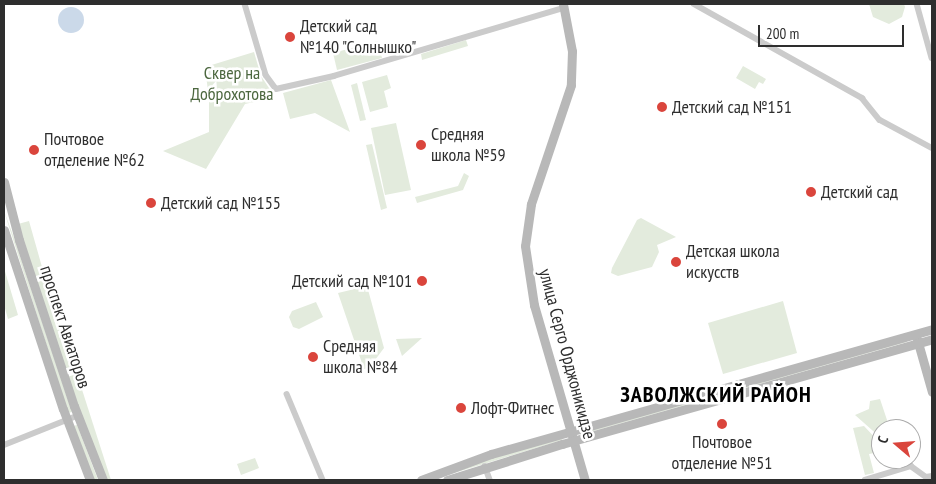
<!DOCTYPE html>
<html>
<head>
<meta charset="utf-8">
<style>
	body { margin:0 }
	#map { position:relative; width:936px; height:484px; overflow:hidden; background:#fff; font-family:"PT Sans Narrow",sans-serif }
	div>[style] { position:absolute }
	.green>* { inset:0; background:#e3ebdd }
	.water>* { inset:0; background:#cbd9e9 }
	.round { border-radius:50% }
	.street>* { height:5.5px; margin:-2.75px; padding:0 2.75px; transform-origin:2.75px; border-radius:2.75px; background:#cbcbcb }
	.secondary>* { height:9px; margin:-4.5px; padding:0 4.5px; transform-origin:4.5px; border-radius:4.5px; background:#b8b8b8 }
	.dots>* { width:14px; height:14px; translate:-50% -50%; box-sizing:border-box; border:2px solid #fff; border-radius:50% }
	span { translate:-50% -50%; white-space:nowrap; text-align:center; line-height:1.15; -webkit-text-stroke:5px #fff; paint-order:stroke }
	.poi-label { font-size:18px; color:#2e2e2e }
	.left { translate:0 -50%; text-align:left }
	.right { translate:-100% -50%; text-align:right }
	.park-label { font-size:18px; color:#4c673f }
	.street-label { font-size:18px; color:#2e2e2e }
	.district-label { font-size:22px; color:#000; font-weight:700; letter-spacing:1px }
	.frame { position:absolute; inset:0; border:5px solid #2e2e2e; pointer-events:none }
	.north { position:absolute; left:871px; top:419px; width:50px; height:50px; box-sizing:border-box; background:#fff; border:1px solid #ababab; border-radius:50%; rotate:288deg; font-size:14px; font-weight:700; line-height:20px; text-align:center; color:#2e2e2e }
	.north::after { content:''; display:block; margin:auto; width:18px; height:22px; background:#da453c; clip-path:polygon(50% 0,100% 100%,50% 72%,0 100%) }
	.scale { position:absolute; left:758px; top:25px; width:146px; height:22px; box-sizing:border-box; border:2px solid #2e2e2e; border-top:0; padding-left:6px; font-size:15px; line-height:18px; white-space:nowrap; color:#2e2e2e; -webkit-text-stroke:4px #fff; paint-order:stroke }
</style>
</head>
<body>
<div id="map">
	<div class="green">
		<div style="clip-path:polygon(869px 4px,904px 4px,905px 7px,902px 17px,889px 24px,873px 17px)"></div>
		<div style="clip-path:polygon(466px 40px,468px 46px,422px 60px,421px 54px)"></div>
		<div style="clip-path:polygon(378px 41px,382px 58px,337px 70px,333px 53px)"></div>
		<div style="clip-path:polygon(254px 52px,261px 76px,275px 97px,245px 104px,206px 169px,163px 151px,209px 132px,209px 99px,205px 67px)"></div>
		<div style="clip-path:polygon(743px 66px,766px 79px,763px 84px,759px 82px,755px 89px,736px 78px)"></div>
		<div style="clip-path:polygon(387px 75px,391px 88px,384px 91px,388px 107px,370px 112px,362px 82px)"></div>
		<div style="clip-path:polygon(331px 80px,350px 132px,315px 113px,290px 119px,283px 93px)"></div>
		<div style="clip-path:polygon(357px 83px,366px 120px,360px 121px,351px 85px)"></div>
		<div style="clip-path:polygon(396px 123px,411px 190px,385px 195px,371px 128px)"></div>
		<div style="clip-path:polygon(372px 144px,387px 208px,381px 210px,366px 145px)"></div>
		<div style="clip-path:polygon(464px 173px,469px 176px,463px 190px,417px 203px,415px 197px,458px 186px)"></div>
		<div style="clip-path:polygon(4px 211px,13px 235px,72px 412px,68px 413px)"></div>
		<div style="clip-path:polygon(641px 218px,676px 237px,657px 245px,659px 252px,652px 267px,618px 276px,611px 273px,612px 268px,637px 220px)"></div>
		<div style="clip-path:polygon(29px 221px,68px 359px,75px 364px,72px 369px,66px 369px,18px 224px)"></div>
		<div style="clip-path:polygon(4px 268px,18px 315px,8px 319px,4px 305px)"></div>
		<div style="clip-path:polygon(367px 286px,384px 348px,369px 368px,364px 369px,338px 293px)"></div>
		<div style="clip-path:polygon(783px 301px,797px 353px,723px 374px,708px 323px)"></div>
		<div style="clip-path:polygon(316px 302px,323px 317px,299px 329px,293px 327px,289px 317px,292px 311px)"></div>
		<div style="clip-path:polygon(422px 338px,402px 356px,396px 339px)"></div>
		<div style="clip-path:polygon(907px 340px,907px 342px,580px 435px,579px 433px)"></div>
		<div style="clip-path:polygon(77px 374px,111px 480px,106px 480px,67px 377px)"></div>
		<div style="clip-path:polygon(880px 399px,890px 429px,881px 429px,881px 438px,855px 415px,869px 409px,870px 401px)"></div>
		<div style="clip-path:polygon(77px 425px,87px 451px,98px 480px,94px 480px,73px 426px)"></div>
		<div style="clip-path:polygon(864px 426px,881px 444px,881px 459px,897px 460px,892px 465px,883px 465px,880px 463px,880px 452px,869px 454px,874px 473px,865px 475px,853px 428px)"></div>
		<div style="clip-path:polygon(562px 438px,562px 440px,431px 480px,481px 461px)"></div>
		<div style="clip-path:polygon(255px 458px,259px 468px,241px 475px,237px 464px)"></div>
	</div>
	<div class="water">
		<div class="round" style="left:58px;top:7px;width:26px;height:26px"></div>
	</div>
	<div class="street">
		<div style="left:245px;top:4px;width:74px;rotate:73.5deg"></div>
		<div style="left:266px;top:75px;width:17px;rotate:54deg"></div>
		<div style="left:276px;top:89px;width:59px;rotate:-12.6deg"></div>
		<div style="left:334px;top:76px;width:240px;rotate:-16.5deg"></div>
		<div style="left:694px;top:4px;width:193px;rotate:29.2deg"></div>
		<div style="left:862px;top:98px;width:28px;rotate:51deg"></div>
		<div style="left:880px;top:120px;width:59px;rotate:28.3deg"></div>
		<div style="left:917px;top:4px;width:56px;rotate:74.5deg"></div>
		<div style="left:287px;top:394px;width:93px;rotate:67.3deg"></div>
		<div style="left:4px;top:445px;width:79px;rotate:-21.7deg"></div>
		<div style="left:485px;top:466px;width:15px;rotate:70deg"></div>
		<div style="left:865px;top:480px;width:48px;rotate:-16.9deg"></div>
		<div style="left:911px;top:466px;width:19px;rotate:36deg"></div>
		<div style="left:926px;top:477px;width:6px;rotate:-9deg"></div>
	</div>
	<div class="secondary">
		<div style="left:563px;top:4px;width:48px;rotate:79.2deg"></div>
		<div style="left:572px;top:51px;width:34px;rotate:92deg"></div>
		<div style="left:571px;top:85px;width:126px;rotate:108.6deg"></div>
		<div style="left:531px;top:204px;width:42px;rotate:98.1deg"></div>
		<div style="left:525px;top:246px;width:60px;rotate:81.3deg"></div>
		<div style="left:534px;top:305px;width:182px;rotate:73.8deg"></div>
		<div style="left:4px;top:182px;width:60px;rotate:75.5deg"></div>
		<div style="left:19px;top:240px;width:175px;rotate:71.7deg"></div>
		<div style="left:74px;top:406px;width:79px;rotate:68.6deg"></div>
		<div style="left:4px;top:230px;width:188px;rotate:71.8deg"></div>
		<div style="left:63px;top:409px;width:76px;rotate:69.2deg"></div>
		<div style="left:917px;top:339px;width:55px;rotate:74.2deg"></div>
		<div style="left:421px;top:480px;width:75px;rotate:-20.4deg"></div>
		<div style="left:491px;top:454px;width:458px;rotate:-15.8deg"></div>
		<div style="left:447px;top:480px;width:121px;rotate:-17.4deg"></div>
		<div style="left:562px;top:444px;width:385px;rotate:-15.8deg"></div>
	</div>
	<div class="dots">
		<div style="left:290px;top:37px;background:#da453c"></div>
		<div style="left:662px;top:107px;background:#da453c"></div>
		<div style="left:421px;top:145px;background:#da453c"></div>
		<div style="left:34px;top:150px;background:#da453c"></div>
		<div style="left:811px;top:192px;background:#da453c"></div>
		<div style="left:151px;top:203px;background:#da453c"></div>
		<div style="left:676px;top:262px;background:#da453c"></div>
		<div style="left:422px;top:281px;background:#da453c"></div>
		<div style="left:313px;top:357px;background:#da453c"></div>
		<div style="left:461px;top:408px;background:#da453c"></div>
		<div style="left:722px;top:424px;background:#da453c"></div>
	</div>
	<div class="poi-label">
		<span class="left" style="left:300px;top:37px">Детский сад<br>№140 "Солнышко"</span>
		<span class="left" style="left:672px;top:107px">Детский сад №151</span>
		<span class="left" style="left:431px;top:145px">Средняя<br>школа №59</span>
		<span class="left" style="left:44px;top:150px">Почтовое<br>отделение №62</span>
		<span class="left" style="left:821px;top:192px">Детский сад</span>
		<span class="left" style="left:161px;top:203px">Детский сад №155</span>
		<span class="left" style="left:686px;top:262px">Детская школа<br>искусств</span>
		<span class="right" style="left:412px;top:281px">Детский сад №101</span>
		<span class="left" style="left:323px;top:357px">Средняя<br>школа №84</span>
		<span class="left" style="left:471px;top:408px">Лофт-Фитнес</span>
		<span style="left:722px;top:453px">Почтовое<br>отделение №51</span>
	</div>
	<div class="park-label">
		<span style="left:232px;top:84px">Сквер на<br>Доброхотова</span>
	</div>
	<div class="street-label">
		<span style="left:65px;top:327px;rotate:72deg">проспект Авиаторов</span>
		<span style="left:567px;top:354px;rotate:75deg">улица Серго Орджоникидзе</span>
	</div>
	<div class="district-label">
		<span style="left:716px;top:395px">ЗАВОЛЖСКИЙ РАЙОН</span>
	</div>
	<div class="frame"></div>
	<div class="north">С</div>
	<div class="scale">200 m</div>
</div>
</body>
</html>
